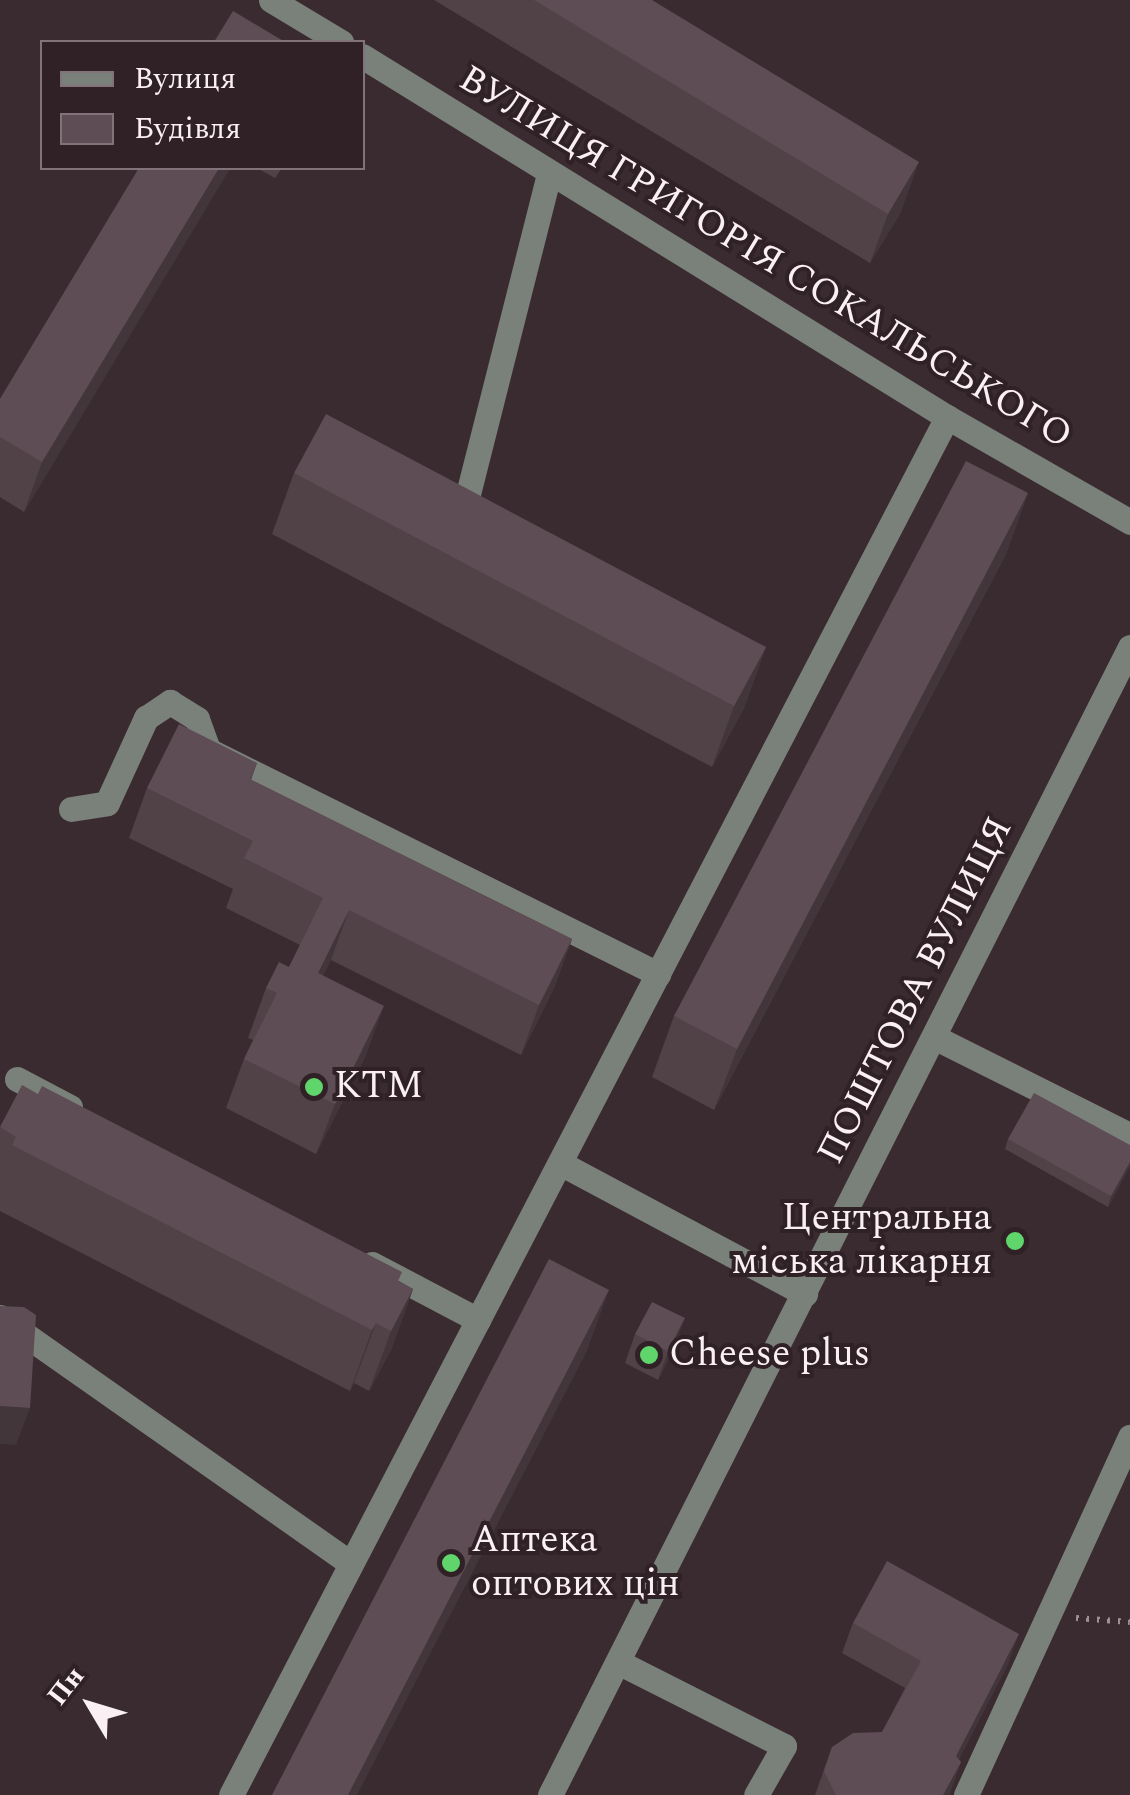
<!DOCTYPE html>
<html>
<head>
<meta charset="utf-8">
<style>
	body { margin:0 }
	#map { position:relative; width:1130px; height:1795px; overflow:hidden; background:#3a2b31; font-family:Spectral,serif }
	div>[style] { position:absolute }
	.path>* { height:6px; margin-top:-3px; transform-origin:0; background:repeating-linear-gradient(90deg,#9d9095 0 2.5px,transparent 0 10.5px) }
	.minor>* { height:25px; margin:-12.5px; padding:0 12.5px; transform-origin:12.5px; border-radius:12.5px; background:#7a807a }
	.wall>* { inset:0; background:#514248 }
	.shaded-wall>* { inset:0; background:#42363b }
	.building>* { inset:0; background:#5e4d54 }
	.dots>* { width:28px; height:28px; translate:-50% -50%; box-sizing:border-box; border:5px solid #302127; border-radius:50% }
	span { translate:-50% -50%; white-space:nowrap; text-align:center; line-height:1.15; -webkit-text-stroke:8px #302127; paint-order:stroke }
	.street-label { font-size:38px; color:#faeff3 }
	.poi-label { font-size:38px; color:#faeff3 }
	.left { translate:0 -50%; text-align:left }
	.right { translate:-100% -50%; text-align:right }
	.legend { position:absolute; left:40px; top:40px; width:325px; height:130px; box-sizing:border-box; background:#302127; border:2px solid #817379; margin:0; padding:12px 18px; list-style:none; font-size:30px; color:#faeff3 }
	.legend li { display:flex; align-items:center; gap:20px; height:50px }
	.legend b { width:50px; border:2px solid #817379 }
	.north { position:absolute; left:40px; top:1655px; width:100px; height:100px; -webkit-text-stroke:8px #302127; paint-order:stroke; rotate:308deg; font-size:28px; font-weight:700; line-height:40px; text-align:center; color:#faeff3 }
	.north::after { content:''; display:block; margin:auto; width:35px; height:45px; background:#faeff3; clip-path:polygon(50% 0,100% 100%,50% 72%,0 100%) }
</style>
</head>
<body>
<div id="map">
	<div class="path">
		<div style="left:1076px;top:1618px;width:54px;rotate:4.2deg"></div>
	</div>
	<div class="minor">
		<div style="left:271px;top:0;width:82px;rotate:31deg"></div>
		<div style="left:362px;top:56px;width:687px;rotate:31.68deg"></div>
		<div style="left:947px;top:417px;width:211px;rotate:29.8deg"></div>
		<div style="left:468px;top:494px;width:330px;rotate:-75.8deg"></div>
		<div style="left:71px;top:809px;width:36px;rotate:-9deg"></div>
		<div style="left:107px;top:803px;width:94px;rotate:-65.4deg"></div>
		<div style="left:146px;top:718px;width:29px;rotate:-34deg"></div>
		<div style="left:170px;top:702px;width:32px;rotate:32deg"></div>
		<div style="left:197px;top:719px;width:33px;rotate:70deg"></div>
		<div style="left:208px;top:750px;width:503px;rotate:26.46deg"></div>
		<div style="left:934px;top:1037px;width:219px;rotate:26.6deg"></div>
		<div style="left:17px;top:1079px;width:60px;rotate:27.8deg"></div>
		<div style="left:560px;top:1163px;width:278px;rotate:28.1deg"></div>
		<div style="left:372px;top:1264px;width:120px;rotate:27.8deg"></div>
		<div style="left:0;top:1317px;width:429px;rotate:35.1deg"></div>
		<div style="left:618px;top:1662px;width:186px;rotate:26.8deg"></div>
		<div style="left:784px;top:1746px;width:56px;rotate:119.7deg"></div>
		<div style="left:231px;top:1795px;width:1553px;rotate:-62.54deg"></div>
		<div style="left:550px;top:1795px;width:1286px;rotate:-63.2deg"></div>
		<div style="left:966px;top:1795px;width:394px;rotate:-65.4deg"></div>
	</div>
	<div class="wall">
		<div style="clip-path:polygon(434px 0,652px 0,901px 212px,870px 263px)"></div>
		<div style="clip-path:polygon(139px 168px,230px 168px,24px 512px,0 497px,0 399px)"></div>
		<div style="clip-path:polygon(257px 168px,282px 168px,275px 178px)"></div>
		<div style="clip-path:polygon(294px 473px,766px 647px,744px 708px,712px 767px,272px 534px)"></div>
		<div style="clip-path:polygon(1028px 493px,1006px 554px,714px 1110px,652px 1077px,674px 1016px)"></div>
		<div style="clip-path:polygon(257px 763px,251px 780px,572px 939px,554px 988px,521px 1055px,331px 960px,323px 975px,366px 1055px,316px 1154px,226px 1108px,244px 1059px,253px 1040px,248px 1038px,266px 988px,289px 967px,300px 945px,226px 908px,233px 889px,129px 838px,147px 788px)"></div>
		<div style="clip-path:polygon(0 1127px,399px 1281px,413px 1289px,391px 1350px,369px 1391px,354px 1383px,350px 1391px,0 1211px)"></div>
		<div style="clip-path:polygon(1008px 1139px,1130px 1145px,1130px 1166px,1108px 1207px,1005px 1149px)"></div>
		<div style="clip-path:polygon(635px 1334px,674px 1348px,658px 1380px,625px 1363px)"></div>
		<div style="clip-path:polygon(853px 1623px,1008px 1664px,959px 1759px,961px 1762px,949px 1795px,815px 1795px,832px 1747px,882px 1732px,905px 1688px,842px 1653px)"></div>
	</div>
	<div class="shaded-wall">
		<div style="clip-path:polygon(919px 162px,901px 212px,870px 263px,888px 214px)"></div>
		<div style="clip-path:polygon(219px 168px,230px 168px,24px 512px,42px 462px)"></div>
		<div style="clip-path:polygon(1028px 493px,1006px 554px,714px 1110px,737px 1049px)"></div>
		<div style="clip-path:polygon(766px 647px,744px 708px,712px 767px,734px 706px)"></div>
		<div style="clip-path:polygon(349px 910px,331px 960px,300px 1023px,318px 973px)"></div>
		<div style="clip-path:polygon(572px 939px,554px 988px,521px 1055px,539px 1005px)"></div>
		<div style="clip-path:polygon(384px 1006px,366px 1055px,316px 1154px,335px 1104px)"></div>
		<div style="clip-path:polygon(1130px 1162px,1130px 1166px,1108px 1207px,1111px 1196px)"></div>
		<div style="clip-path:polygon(413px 1289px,391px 1350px,369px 1391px,391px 1331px)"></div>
		<div style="clip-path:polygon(609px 1290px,587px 1351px,357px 1795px,348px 1795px)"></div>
		<div style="clip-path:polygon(685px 1318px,674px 1348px,658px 1380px,668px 1351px)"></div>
		<div style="clip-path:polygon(376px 1323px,354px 1383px,350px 1391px,372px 1330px)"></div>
		<div style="clip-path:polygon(0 1406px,30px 1408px,16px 1445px,0 1444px)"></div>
		<div style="clip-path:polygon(1019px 1634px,1008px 1664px,945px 1786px,956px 1756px)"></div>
		<div style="clip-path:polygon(961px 1762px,950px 1792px,949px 1795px,943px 1795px)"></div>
	</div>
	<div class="building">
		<div style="clip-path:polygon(534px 0,652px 0,919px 162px,888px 214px)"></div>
		<div style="clip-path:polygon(233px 11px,285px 42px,214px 42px)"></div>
		<div style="clip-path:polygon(139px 168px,219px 168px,42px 462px,0 437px,0 399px)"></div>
		<div style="clip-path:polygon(326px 414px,766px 647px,734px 706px,294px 473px)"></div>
		<div style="clip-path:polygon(966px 461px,1028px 493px,737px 1049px,674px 1016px)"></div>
		<div style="clip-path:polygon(179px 724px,257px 763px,250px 779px,572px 939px,539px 1005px,349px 910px,318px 973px,384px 1006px,335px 1104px,244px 1059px,277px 993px,266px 988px,279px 962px,289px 967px,323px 898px,244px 858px,253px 841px,147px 788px)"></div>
		<div style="clip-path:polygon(22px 1085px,38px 1094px,42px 1086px,402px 1272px,398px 1281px,413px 1289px,391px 1331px,376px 1323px,372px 1330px,12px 1145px,16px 1137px,0 1127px)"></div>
		<div style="clip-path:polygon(1034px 1093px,1130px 1145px,1130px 1162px,1111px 1196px,1008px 1139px)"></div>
		<div style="clip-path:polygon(549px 1259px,609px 1290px,348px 1795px,272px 1795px)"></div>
		<div style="clip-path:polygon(652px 1302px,685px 1318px,668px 1351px,635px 1334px)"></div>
		<div style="clip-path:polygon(0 1306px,24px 1307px,36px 1315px,30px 1408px,0 1406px)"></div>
		<div style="clip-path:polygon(887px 1561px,1019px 1634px,956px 1756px,961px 1762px,943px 1795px,836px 1795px,824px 1771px,832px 1747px,853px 1733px,882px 1732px,921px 1661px,853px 1623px)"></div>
	</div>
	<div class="dots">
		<div style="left:314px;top:1087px;background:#5fd56b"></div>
		<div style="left:1015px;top:1241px;background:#5fd56b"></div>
		<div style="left:649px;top:1355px;background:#5fd56b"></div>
		<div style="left:451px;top:1563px;background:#5fd56b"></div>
	</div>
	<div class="street-label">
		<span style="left:765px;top:258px;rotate:31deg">ВУЛИЦЯ ГРИГОРІЯ СОКАЛЬСЬКОГО</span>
		<span style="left:916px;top:991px;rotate:-63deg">ПОШТОВА ВУЛИЦЯ</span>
	</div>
	<div class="poi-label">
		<span class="left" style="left:334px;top:1087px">КТМ</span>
		<span class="right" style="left:992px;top:1241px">Центральна<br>міська лікарня</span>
		<span class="left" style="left:669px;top:1355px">Cheese plus</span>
		<span class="left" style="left:471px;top:1563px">Аптека<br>оптових цін</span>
	</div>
	<ul class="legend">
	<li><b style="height:12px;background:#7a807a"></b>Вулиця</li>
	<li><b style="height:28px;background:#5e4d54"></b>Будівля</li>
	</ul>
	<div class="north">Пн</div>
</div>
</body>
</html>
